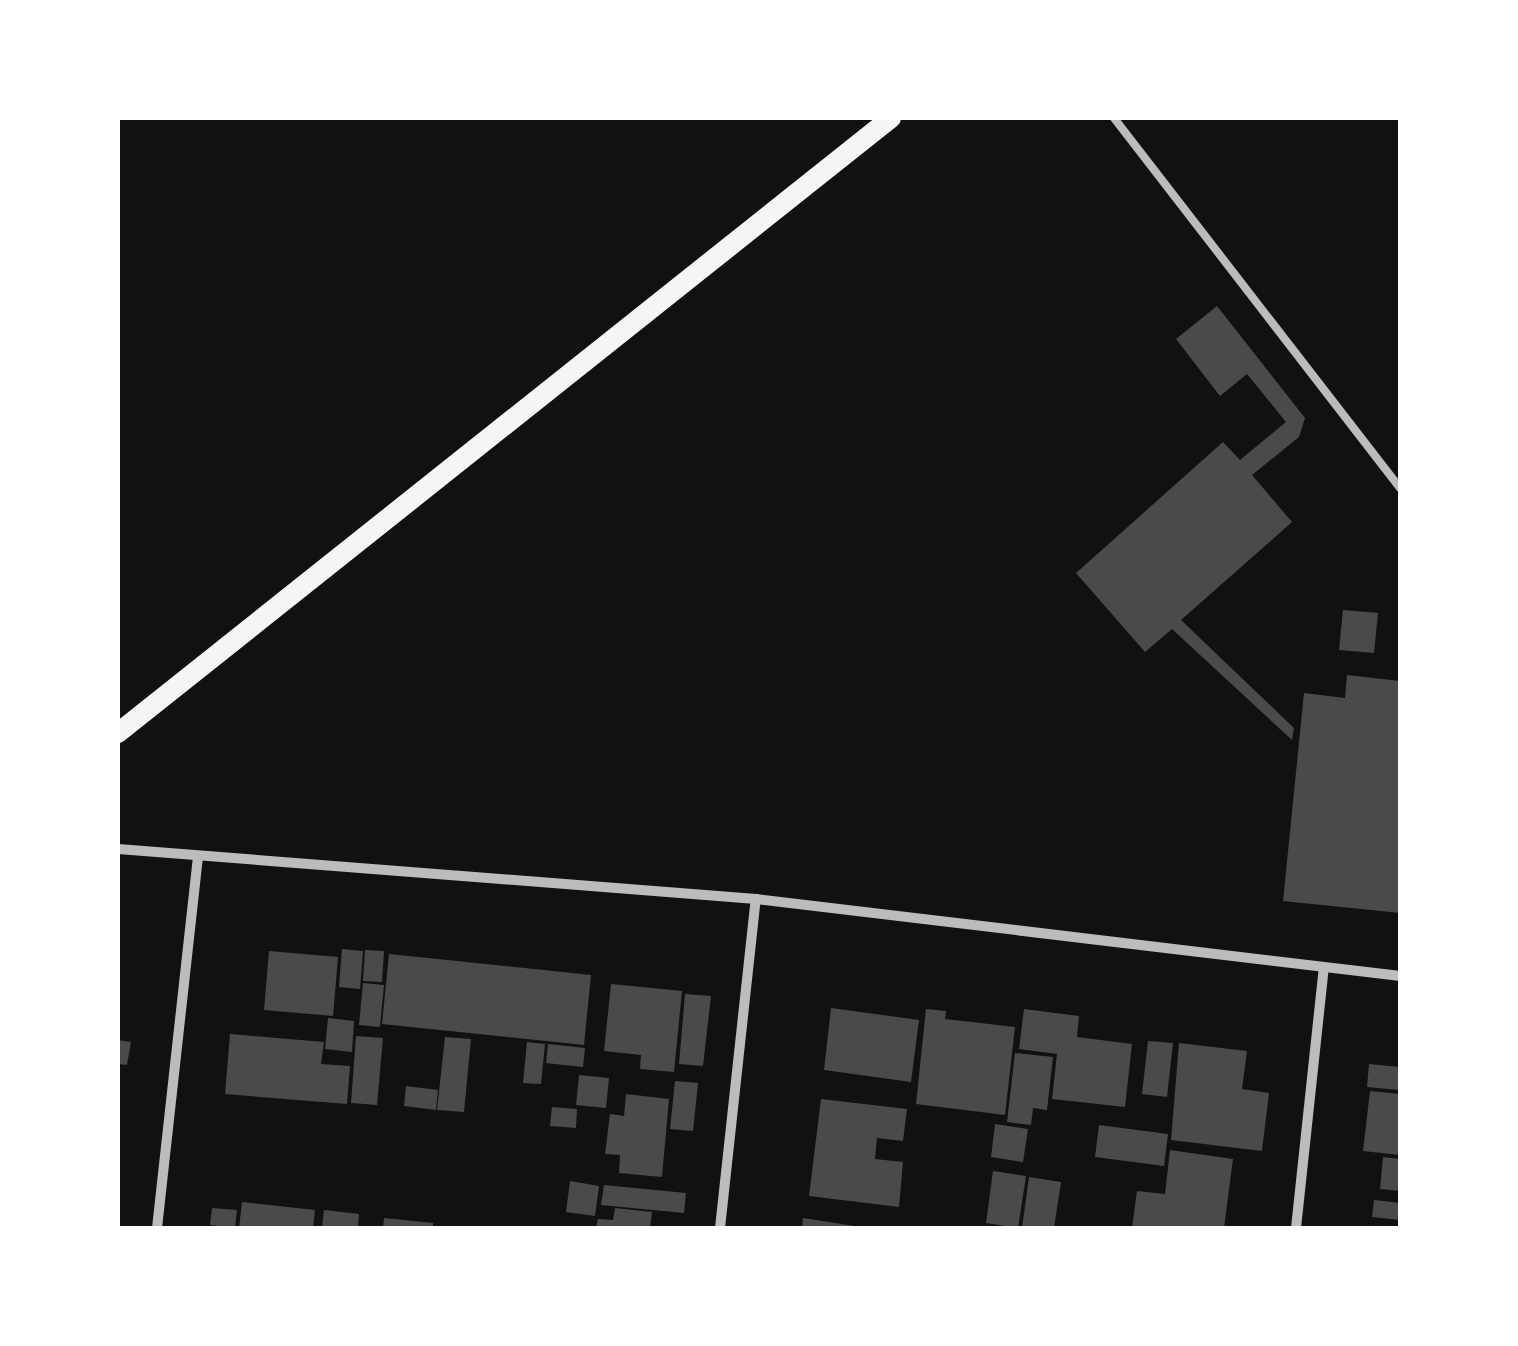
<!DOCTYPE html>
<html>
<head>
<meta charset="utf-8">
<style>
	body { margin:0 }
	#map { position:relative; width:1518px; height:1346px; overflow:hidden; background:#111; font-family:"PT Sans Narrow",sans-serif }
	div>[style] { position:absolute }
	.building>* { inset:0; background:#4a4a4a }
	.service>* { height:8px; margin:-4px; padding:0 4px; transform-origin:4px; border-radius:4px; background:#bcbcbc }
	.minor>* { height:10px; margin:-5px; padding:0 5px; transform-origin:5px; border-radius:5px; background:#bcbcbc }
	.secondary>* { height:20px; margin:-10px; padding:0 10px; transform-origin:10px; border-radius:10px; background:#f5f5f5 }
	span { translate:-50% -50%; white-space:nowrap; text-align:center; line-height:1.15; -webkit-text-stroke:8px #fff; paint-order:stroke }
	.frame { position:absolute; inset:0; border:120px solid #fff; pointer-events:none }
</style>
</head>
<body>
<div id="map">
	<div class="building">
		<div style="clip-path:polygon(1217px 306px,1305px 418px,1299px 437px,1252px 475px,1292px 522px,1181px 620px,1294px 728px,1292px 740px,1172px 629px,1145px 652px,1076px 573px,1223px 442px,1240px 460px,1286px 422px,1247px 374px,1220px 396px,1176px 339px)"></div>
		<div style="clip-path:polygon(1343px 610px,1378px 613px,1374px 653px,1339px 650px)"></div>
		<div style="clip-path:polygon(1347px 675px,1400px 681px,1400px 913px,1283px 901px,1304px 693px,1345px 698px)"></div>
		<div style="clip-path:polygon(342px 949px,363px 951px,360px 989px,339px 987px)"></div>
		<div style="clip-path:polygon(365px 950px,384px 951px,382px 982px,363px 981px)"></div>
		<div style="clip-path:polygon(269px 951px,338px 957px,333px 1016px,264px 1010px)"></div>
		<div style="clip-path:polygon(389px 954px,591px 975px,584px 1045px,382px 1024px)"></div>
		<div style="clip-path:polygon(363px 983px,384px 985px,380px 1027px,359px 1025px)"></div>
		<div style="clip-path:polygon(611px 984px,682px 991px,674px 1072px,640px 1069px,641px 1055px,604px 1051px)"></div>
		<div style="clip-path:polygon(685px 994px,711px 996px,703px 1066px,679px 1064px)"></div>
		<div style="clip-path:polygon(831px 1008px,919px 1020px,911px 1082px,824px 1070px)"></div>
		<div style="clip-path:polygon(926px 1009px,946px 1011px,945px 1019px,1015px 1027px,1005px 1115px,916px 1104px)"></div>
		<div style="clip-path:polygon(1024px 1009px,1079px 1016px,1077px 1037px,1132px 1044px,1125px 1107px,1052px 1099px,1057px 1054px,1019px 1049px)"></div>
		<div style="clip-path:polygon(328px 1018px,354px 1021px,352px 1052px,325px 1049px)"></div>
		<div style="clip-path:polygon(230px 1034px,324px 1042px,321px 1064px,350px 1066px,347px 1104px,225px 1094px)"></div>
		<div style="clip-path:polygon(356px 1036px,383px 1038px,377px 1105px,351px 1103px)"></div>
		<div style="clip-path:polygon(445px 1037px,471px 1039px,464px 1112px,437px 1110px)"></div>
		<div style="clip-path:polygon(118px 1040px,131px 1042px,127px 1065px,118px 1064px)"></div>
		<div style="clip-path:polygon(1148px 1041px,1173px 1043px,1167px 1097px,1142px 1094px)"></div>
		<div style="clip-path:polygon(527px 1042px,545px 1044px,541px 1084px,523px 1083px)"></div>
		<div style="clip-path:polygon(1179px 1043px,1247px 1051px,1242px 1089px,1269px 1093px,1262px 1151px,1171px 1140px)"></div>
		<div style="clip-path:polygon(548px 1044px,585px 1048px,583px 1067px,546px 1063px)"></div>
		<div style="clip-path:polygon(1015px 1053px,1053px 1057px,1047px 1110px,1033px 1108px,1031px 1125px,1007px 1122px)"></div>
		<div style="clip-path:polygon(1369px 1064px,1400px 1067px,1399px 1090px,1367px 1087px)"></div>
		<div style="clip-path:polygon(579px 1075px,609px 1078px,606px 1108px,576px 1105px)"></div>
		<div style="clip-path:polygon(675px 1081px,698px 1083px,693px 1131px,670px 1129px)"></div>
		<div style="clip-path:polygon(406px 1086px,438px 1090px,436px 1110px,404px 1106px)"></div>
		<div style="clip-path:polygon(1370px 1091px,1400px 1094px,1400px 1155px,1363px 1151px)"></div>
		<div style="clip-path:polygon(626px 1094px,669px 1099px,662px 1177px,619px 1173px,620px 1155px,605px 1154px,610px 1114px,624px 1116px)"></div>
		<div style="clip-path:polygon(821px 1099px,907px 1109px,903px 1141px,877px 1138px,875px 1159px,903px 1162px,899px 1207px,809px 1196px)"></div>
		<div style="clip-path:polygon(552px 1107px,577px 1109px,576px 1128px,550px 1126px)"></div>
		<div style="clip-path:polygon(995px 1124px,1028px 1129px,1023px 1162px,991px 1157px)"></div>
		<div style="clip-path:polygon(1099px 1125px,1168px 1134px,1164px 1166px,1095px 1157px)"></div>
		<div style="clip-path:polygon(1170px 1150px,1233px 1159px,1224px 1228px,1132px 1228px,1137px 1191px,1165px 1194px)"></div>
		<div style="clip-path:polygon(1383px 1157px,1400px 1159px,1400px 1191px,1380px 1189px)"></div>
		<div style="clip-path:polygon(993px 1171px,1026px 1176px,1018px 1228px,986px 1223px)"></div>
		<div style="clip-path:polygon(1029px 1177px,1061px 1182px,1054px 1228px,1022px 1228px)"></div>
		<div style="clip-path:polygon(570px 1181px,599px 1186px,595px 1216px,566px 1212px)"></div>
		<div style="clip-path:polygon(604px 1185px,686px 1193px,684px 1213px,601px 1205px)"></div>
		<div style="clip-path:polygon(1374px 1200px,1400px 1203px,1400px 1220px,1372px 1217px)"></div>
		<div style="clip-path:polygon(242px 1202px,315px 1210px,313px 1228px,239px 1228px)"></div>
		<div style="clip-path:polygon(212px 1208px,237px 1210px,235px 1228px,210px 1225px)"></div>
		<div style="clip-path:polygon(615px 1208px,652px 1212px,650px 1228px,596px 1228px,598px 1219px,613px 1220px)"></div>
		<div style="clip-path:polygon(324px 1210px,359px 1214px,358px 1228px,322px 1228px)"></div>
		<div style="clip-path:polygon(384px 1218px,433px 1223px,433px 1228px,383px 1228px)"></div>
		<div style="clip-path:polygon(803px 1218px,855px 1226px,855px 1228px,802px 1228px)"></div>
	</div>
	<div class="service">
		<div style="left:1114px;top:118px;width:468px;rotate:52.3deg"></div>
	</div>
	<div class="minor">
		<div style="left:118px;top:849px;width:640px;rotate:4.48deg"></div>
		<div style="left:756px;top:899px;width:649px;rotate:6.82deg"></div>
		<div style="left:157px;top:1228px;width:373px;rotate:-83.7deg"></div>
		<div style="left:720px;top:1228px;width:331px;rotate:-83.8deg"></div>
		<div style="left:1296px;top:1228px;width:262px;rotate:-83.9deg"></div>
	</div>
	<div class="secondary">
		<div style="left:118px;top:733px;width:988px;rotate:-38.51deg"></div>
	</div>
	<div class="frame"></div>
</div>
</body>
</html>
